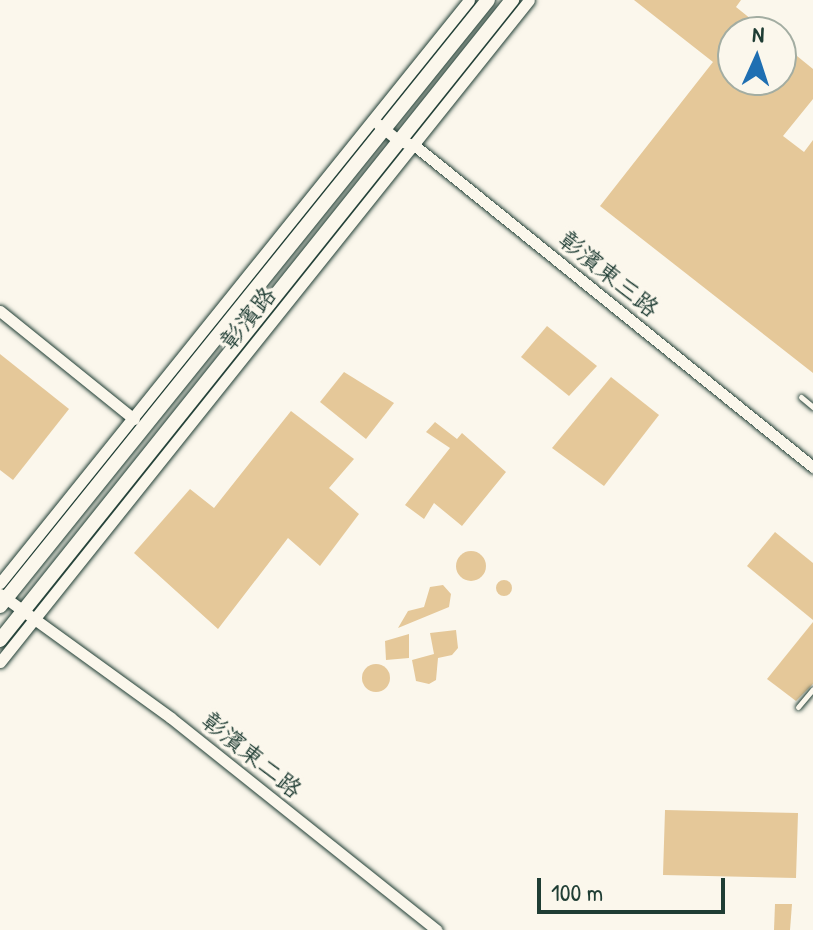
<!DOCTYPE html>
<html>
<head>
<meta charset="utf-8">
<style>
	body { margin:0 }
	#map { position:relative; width:813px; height:930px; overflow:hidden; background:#fbf7ec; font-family:"Patrick Hand","LXGW WenKai TC",sans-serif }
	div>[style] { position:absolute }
	.building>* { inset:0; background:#e5c899 }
	.round { border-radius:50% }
	.roads { filter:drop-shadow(0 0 2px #1f3d34) drop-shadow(0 0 2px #1f3d34) }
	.lane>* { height:5px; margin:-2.5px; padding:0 2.5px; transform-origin:2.5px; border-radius:2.5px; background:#fbf7ec }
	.street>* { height:11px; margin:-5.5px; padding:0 5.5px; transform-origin:5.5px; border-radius:5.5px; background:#fbf7ec }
	.secondary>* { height:14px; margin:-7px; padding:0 7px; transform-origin:7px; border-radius:7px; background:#fbf7ec }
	span { translate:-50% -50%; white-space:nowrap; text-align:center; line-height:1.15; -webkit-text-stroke:7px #fbf7ec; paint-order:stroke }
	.street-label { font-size:24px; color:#1f3d34 }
	.north { position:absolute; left:717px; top:16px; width:80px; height:80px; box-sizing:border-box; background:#fbf7ec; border:2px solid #a3ada2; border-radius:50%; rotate:3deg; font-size:22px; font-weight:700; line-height:32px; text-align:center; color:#1f3d34 }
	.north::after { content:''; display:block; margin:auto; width:28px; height:36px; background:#1f6fb2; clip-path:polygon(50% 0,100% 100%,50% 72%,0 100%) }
	.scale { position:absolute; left:537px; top:878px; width:188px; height:36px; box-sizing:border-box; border:4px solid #1f3d34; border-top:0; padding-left:10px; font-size:24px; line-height:28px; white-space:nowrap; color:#1f3d34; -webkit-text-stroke:6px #fbf7ec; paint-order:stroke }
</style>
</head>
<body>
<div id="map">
	<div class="building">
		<div style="clip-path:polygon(634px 0,741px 0,736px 7px,767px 32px,733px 32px,733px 80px,781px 80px,781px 43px,813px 69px,813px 99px,783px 136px,804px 152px,813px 140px,813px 373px,600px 206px,713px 62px)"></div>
		<div style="clip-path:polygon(547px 326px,597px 366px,569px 396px,521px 357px)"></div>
		<div style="clip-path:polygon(0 354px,69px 409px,13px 480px,0 470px)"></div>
		<div style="clip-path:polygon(344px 372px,394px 403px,366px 439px,320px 402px)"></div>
		<div style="clip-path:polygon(611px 377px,659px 415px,604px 486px,552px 448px)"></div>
		<div style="clip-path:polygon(291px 411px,354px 459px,329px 488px,359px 514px,320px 566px,288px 538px,218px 629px,134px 553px,190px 489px,214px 508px)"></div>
		<div style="clip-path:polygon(435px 422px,457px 439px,462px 433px,506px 472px,462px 526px,434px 503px,424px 519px,405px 505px,450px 448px,426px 432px)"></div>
		<div style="clip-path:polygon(775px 532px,813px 563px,813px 620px,747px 566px)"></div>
		<div class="round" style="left:456px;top:551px;width:30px;height:30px"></div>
		<div class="round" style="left:496px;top:580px;width:16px;height:16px"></div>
		<div style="clip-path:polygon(443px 585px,451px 594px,449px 607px,398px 628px,408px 611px,424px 607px,430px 587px)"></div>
		<div style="clip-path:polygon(813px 622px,813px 684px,796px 701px,767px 679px)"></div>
		<div style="clip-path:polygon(456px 630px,458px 648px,452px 655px,438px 658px,436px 680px,429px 684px,416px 681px,412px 660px,434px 654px,430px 633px)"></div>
		<div style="clip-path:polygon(409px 634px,409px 658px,386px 660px,385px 641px)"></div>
		<div class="round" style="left:362px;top:664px;width:28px;height:28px"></div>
		<div style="clip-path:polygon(665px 810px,798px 813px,796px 878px,663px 875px)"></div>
		<div style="clip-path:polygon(775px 904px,792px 904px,790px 930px,774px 930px)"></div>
	</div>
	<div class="roads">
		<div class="lane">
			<div style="left:801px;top:397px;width:16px;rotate:40deg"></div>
			<div style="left:798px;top:707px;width:23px;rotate:-50deg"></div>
		</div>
		<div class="street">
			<div style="left:378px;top:124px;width:27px;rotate:39deg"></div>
			<div style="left:399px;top:141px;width:16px;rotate:15deg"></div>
			<div style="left:414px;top:145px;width:513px;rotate:38.9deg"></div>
			<div style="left:0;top:311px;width:172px;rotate:38.9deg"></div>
			<div style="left:0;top:583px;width:748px;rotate:-51.18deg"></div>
			<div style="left:0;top:594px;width:211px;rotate:35.9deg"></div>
			<div style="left:171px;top:718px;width:340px;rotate:38.6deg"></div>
			<div style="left:0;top:662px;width:847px;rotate:-51.37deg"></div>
		</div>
		<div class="secondary">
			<div style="left:0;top:606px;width:778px;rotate:-51.16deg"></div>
			<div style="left:0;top:640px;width:820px;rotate:-51.34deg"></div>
		</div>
	</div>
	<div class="street-label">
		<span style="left:609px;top:274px;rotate:39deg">彰濱東三路</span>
		<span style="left:248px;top:318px;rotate:-51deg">彰濱路</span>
		<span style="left:252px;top:755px;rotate:39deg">彰濱東二路</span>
	</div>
	<div class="north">N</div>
	<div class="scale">100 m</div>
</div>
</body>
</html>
